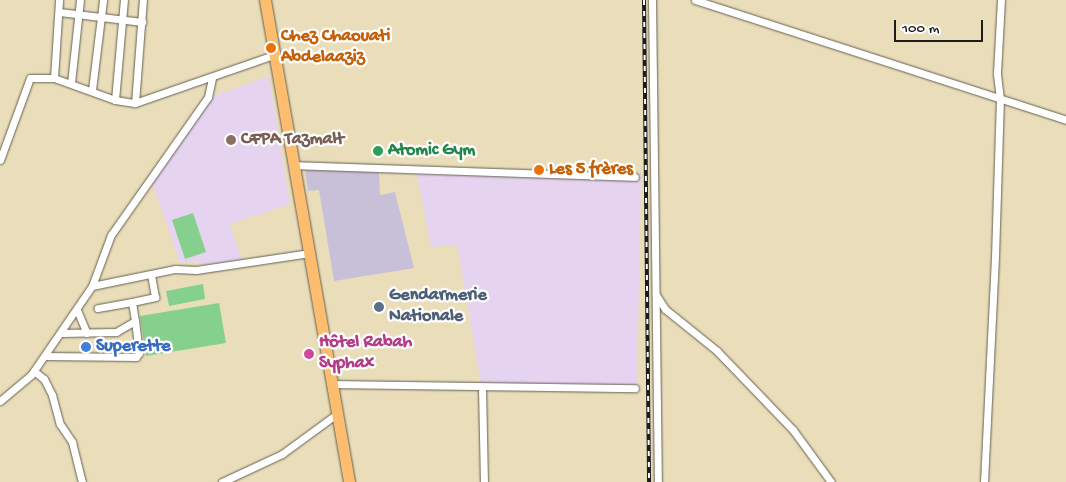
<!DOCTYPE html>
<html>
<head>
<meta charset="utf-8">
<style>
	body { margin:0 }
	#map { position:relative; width:1066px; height:482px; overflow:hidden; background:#eadeba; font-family:"Gochi Hand",sans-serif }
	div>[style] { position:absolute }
	.built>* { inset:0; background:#e5d3f0 }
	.industrial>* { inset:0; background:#c7c0d8 }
	.green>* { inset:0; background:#85d08d }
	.roads { filter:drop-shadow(0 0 1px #646053) drop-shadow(0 0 1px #646053) }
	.minor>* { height:7px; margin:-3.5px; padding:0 3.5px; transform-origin:3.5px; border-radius:3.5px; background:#fff }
	.primary>* { height:11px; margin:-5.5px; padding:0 5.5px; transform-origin:5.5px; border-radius:5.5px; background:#fcbd6f }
	.rail>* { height:4px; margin-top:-2px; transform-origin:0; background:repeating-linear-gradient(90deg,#fff 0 5.5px,#1c1c1c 0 11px); box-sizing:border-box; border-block:1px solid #1c1c1c }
	.dots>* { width:14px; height:14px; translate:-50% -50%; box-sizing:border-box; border:2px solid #fff; border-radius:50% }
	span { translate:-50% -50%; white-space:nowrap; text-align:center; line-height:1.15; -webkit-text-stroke:4.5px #fff; paint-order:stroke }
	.food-label { font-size:18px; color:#c56008; font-weight:700 }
	.left { translate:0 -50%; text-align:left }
	.education-label { font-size:18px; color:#785e54; font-weight:700 }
	.leisure-label { font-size:18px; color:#27864d; font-weight:700 }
	.service-label { font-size:18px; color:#4e5e75; font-weight:700 }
	.hotel-label { font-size:18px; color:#b23c85; font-weight:700 }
	.shop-label { font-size:18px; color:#366cbe; font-weight:700 }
	.scale { position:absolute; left:894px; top:20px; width:89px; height:22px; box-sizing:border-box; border:2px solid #1c1c1c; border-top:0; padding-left:6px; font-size:15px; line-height:18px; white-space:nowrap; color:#1c1c1c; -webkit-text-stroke:4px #fff; paint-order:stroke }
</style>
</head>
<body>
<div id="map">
	<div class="built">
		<div style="clip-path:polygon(269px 76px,290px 204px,230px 224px,242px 260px,200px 265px,199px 261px,180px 263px,152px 183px,213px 96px)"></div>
		<div style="clip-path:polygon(417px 174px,641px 174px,637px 387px,481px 384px,457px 245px,431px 247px)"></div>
	</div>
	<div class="industrial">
		<div style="clip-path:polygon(305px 170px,379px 172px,380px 195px,395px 192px,414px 268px,334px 281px,319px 190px,308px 191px)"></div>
	</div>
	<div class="green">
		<div style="clip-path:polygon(193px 213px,206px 252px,185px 259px,172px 220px)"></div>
		<div style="clip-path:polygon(203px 284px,205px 299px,169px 306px,166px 291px)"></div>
		<div style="clip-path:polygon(219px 303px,226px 343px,146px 356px,140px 316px)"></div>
	</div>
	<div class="roads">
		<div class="minor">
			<div style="left:652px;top:0;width:482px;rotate:89.3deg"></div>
			<div style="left:695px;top:0;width:390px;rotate:17.9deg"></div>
			<div style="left:59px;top:12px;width:84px;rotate:6.9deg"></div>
			<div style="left:54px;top:78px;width:78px;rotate:-86.3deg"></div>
			<div style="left:71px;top:83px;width:83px;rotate:-83.8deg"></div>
			<div style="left:92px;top:90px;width:91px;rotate:-83deg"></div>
			<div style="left:115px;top:100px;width:100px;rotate:-84.9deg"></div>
			<div style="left:135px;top:103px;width:103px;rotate:-85.6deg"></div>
			<div style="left:0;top:160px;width:87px;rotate:-69.9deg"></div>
			<div style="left:30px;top:78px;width:24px"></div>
			<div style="left:54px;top:78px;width:65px;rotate:19.8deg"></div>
			<div style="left:115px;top:100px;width:20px;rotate:9deg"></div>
			<div style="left:135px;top:103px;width:147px;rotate:-19.1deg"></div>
			<div style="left:294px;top:165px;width:341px;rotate:2deg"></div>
			<div style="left:92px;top:286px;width:54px;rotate:-69.6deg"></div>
			<div style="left:111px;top:235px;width:169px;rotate:-54.9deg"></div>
			<div style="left:208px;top:97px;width:19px;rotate:-78deg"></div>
			<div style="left:656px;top:295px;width:17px;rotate:57deg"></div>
			<div style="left:665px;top:309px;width:67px;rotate:38.9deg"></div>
			<div style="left:717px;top:351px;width:110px;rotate:46.1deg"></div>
			<div style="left:793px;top:430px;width:64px;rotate:53.8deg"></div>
			<div style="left:132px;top:302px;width:24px;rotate:-12deg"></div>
			<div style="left:155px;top:297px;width:23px;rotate:-100deg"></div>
			<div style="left:77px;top:310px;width:25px;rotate:67deg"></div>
			<div style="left:61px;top:333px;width:55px;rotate:-1deg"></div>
			<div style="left:116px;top:332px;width:22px;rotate:-30deg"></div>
			<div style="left:135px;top:321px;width:19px;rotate:-99deg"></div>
			<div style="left:132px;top:302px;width:35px;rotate:170deg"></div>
			<div style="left:45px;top:356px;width:91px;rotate:0.6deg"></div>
			<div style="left:136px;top:357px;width:5px;rotate:-53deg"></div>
			<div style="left:139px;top:353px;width:32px;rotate:-97deg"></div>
			<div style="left:34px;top:371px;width:13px;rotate:39deg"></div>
			<div style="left:44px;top:379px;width:18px;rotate:63deg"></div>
			<div style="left:52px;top:395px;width:30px;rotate:75deg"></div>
			<div style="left:60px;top:424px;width:22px;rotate:56deg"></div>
			<div style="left:72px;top:442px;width:41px;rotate:76deg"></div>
			<div style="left:333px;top:384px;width:302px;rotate:0.8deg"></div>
			<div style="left:482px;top:387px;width:95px;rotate:88.8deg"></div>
			<div style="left:0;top:401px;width:40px;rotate:-40deg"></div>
			<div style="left:31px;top:375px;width:108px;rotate:-55.6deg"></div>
			<div style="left:92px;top:286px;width:85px;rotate:-11.6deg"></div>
			<div style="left:175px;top:269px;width:21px;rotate:3deg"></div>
			<div style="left:196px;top:270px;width:115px;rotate:-8.5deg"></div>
			<div style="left:222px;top:482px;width:66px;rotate:-25deg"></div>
			<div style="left:282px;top:454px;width:69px;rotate:-36.2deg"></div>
			<div style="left:984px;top:482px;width:225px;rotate:-87.2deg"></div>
			<div style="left:995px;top:257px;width:158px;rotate:-88.2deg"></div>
			<div style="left:1000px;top:99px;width:26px;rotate:-97deg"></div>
			<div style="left:997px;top:73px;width:73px;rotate:-86.9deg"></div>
		</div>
		<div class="primary">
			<div style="left:265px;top:0;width:489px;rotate:80.1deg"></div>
		</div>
	</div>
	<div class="rail">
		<div style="left:644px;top:0;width:482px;rotate:89.4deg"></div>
	</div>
	<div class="dots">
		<div style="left:271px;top:48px;background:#e8710a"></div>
		<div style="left:231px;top:140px;background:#8d6e63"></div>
		<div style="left:378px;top:151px;background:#2e9e5b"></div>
		<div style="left:539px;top:170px;background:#e8710a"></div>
		<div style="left:379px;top:307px;background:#5c6f8a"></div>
		<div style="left:86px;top:347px;background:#3f7fe0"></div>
		<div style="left:309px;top:354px;background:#d1479c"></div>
	</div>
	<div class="food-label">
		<span class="left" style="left:281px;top:48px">Chez Chaouati<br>Abdelaaziz</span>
		<span class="left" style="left:549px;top:170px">Les 5 frères</span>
	</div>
	<div class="education-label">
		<span class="left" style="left:241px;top:140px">CFPA Tazmalt</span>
	</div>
	<div class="leisure-label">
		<span class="left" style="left:388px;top:151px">Atomic Gym</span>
	</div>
	<div class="service-label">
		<span class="left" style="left:389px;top:307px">Gendarmerie<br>Nationale</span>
	</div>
	<div class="hotel-label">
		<span class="left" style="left:319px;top:354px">Hôtel Rabah<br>Syphax</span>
	</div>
	<div class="shop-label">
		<span class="left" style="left:96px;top:347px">Superette</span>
	</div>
	<div class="scale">100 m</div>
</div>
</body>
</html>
